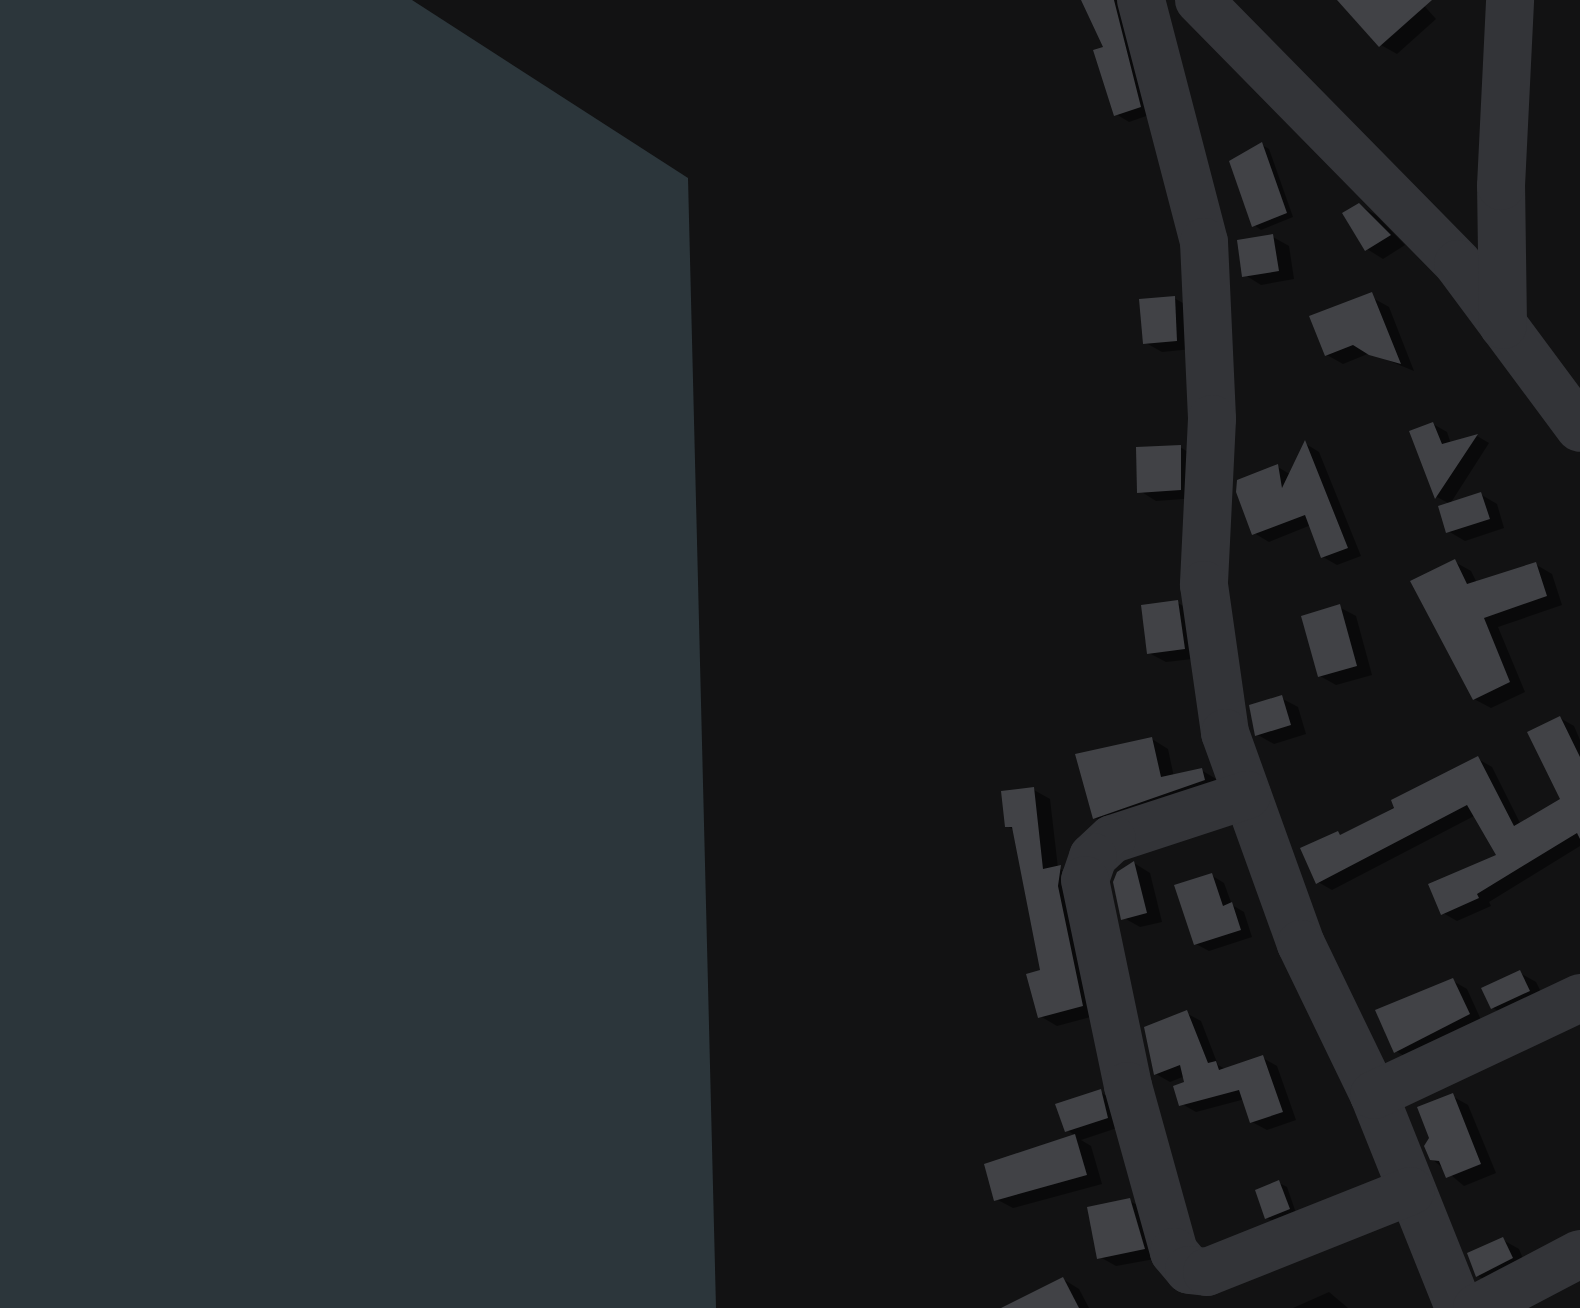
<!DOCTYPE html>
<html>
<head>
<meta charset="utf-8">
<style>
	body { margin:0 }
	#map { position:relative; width:1580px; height:1308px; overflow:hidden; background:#121213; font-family:"Nunito Sans",sans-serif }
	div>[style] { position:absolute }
	.water>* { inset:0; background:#2c363b }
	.shadow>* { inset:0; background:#0007 }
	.building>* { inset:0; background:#414246 }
	.minor>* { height:48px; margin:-24px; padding:0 24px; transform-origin:24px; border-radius:24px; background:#333438 }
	span { translate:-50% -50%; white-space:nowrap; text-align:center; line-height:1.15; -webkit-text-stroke:8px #0d0d0e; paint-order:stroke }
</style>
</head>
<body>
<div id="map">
	<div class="water">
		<div style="clip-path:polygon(0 0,412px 0,688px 178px,716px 1308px,0 1308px)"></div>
	</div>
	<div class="shadow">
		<div style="clip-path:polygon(1084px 0,1129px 0,1152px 114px,1129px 122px,1116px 114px,1106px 48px)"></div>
		<div style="clip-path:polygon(1357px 0,1419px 0,1436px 19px,1397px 54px,1381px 45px)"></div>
		<div style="clip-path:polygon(1262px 145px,1269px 149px,1293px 217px,1261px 230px,1254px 225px)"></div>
		<div style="clip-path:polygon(1359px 205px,1376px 215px,1405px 245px,1383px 259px,1367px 249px)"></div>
		<div style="clip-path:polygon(1273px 237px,1289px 246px,1294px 279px,1261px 285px,1245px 275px)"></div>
		<div style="clip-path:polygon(1174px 298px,1190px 307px,1192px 349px,1162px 352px,1146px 343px)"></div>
		<div style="clip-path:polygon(1373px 298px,1389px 307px,1414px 371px,1370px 353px,1343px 364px,1327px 355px)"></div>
		<div style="clip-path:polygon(1433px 424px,1447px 432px,1451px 444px,1477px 436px,1489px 443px,1450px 504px,1437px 497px,1426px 463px)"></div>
		<div style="clip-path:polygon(1306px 444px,1319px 452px,1361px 556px,1337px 565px,1323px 557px,1311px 525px,1269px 542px,1254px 533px,1278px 467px,1291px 475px)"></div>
		<div style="clip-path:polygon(1180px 447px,1196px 457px,1197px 498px,1156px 501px,1140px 491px)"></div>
		<div style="clip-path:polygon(1480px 494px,1497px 504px,1504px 528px,1465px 541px,1448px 531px)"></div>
		<div style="clip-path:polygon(1455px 562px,1471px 571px,1477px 583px,1535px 564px,1552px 574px,1562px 605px,1498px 627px,1525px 692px,1491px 708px,1474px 699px)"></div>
		<div style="clip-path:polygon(1178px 603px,1194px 612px,1201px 658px,1166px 662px,1149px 653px)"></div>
		<div style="clip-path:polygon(1339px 607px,1356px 616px,1372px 675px,1336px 685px,1320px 676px)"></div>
		<div style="clip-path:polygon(1281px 698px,1298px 707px,1306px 734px,1274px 744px,1258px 735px)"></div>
		<div style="clip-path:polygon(1560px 718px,1574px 726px,1580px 740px,1580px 846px,1489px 902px,1491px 906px,1457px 921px,1443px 913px,1499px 856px,1476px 815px,1332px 890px,1318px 882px,1342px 837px,1478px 759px,1492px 767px,1521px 825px,1564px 800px)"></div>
		<div style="clip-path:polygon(1152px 739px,1168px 749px,1174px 777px,1201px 770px,1218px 780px,1111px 827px,1095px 818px)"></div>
		<div style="clip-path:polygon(1034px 790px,1050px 799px,1058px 868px,1076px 877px,1098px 1015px,1057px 1026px,1040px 1016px,1043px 972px,1016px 831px,1007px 826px)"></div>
		<div style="clip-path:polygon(1134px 863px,1150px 873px,1162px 922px,1140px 927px,1124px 918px)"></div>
		<div style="clip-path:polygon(1211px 875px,1224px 883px,1232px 905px,1244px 912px,1252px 937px,1209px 951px,1196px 944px)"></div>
		<div style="clip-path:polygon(1520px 973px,1536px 982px,1545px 1000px,1509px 1017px,1493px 1008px)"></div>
		<div style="clip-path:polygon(1453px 981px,1467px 989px,1482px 1022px,1409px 1059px,1396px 1051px)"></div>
		<div style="clip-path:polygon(1186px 1013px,1201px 1021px,1218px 1065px,1227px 1070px,1263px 1058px,1277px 1066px,1296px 1120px,1267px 1130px,1252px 1122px,1245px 1099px,1196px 1112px,1182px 1104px,1185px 1076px,1170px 1082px,1156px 1074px)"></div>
		<div style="clip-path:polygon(1100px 1092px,1116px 1101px,1123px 1126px,1081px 1140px,1091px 1146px,1102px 1184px,1013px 1208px,996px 1199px,1034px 1149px,1076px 1136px,1067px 1130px)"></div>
		<div style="clip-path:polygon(1452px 1096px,1468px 1105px,1496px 1173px,1464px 1186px,1432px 1159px)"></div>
		<div style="clip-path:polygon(1279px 1183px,1287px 1187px,1296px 1213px,1275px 1222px,1267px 1218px)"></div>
		<div style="clip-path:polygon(1130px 1201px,1146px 1210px,1160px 1258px,1116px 1266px,1100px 1257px)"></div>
		<div style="clip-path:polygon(1503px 1240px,1519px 1249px,1527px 1268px,1494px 1285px,1478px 1276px)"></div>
		<div style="clip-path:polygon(1063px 1279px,1079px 1289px,1089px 1308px,1038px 1308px)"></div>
		<div style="clip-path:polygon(1329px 1292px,1348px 1308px,1293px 1308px)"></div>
	</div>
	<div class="building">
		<div style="clip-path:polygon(1081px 0,1114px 0,1141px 107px,1114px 116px,1093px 50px,1103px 47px)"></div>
		<div style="clip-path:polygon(1337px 0,1432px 0,1379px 47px)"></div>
		<div style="clip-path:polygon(1262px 142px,1287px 213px,1252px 227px,1229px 161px)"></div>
		<div style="clip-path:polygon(1359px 203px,1391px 235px,1365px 251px,1342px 213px)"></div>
		<div style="clip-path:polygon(1273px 234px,1279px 271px,1242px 277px,1237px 240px)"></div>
		<div style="clip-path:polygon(1372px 292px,1401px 364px,1369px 355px,1353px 345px,1325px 356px,1309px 316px)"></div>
		<div style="clip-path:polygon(1175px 296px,1177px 341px,1143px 344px,1139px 299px)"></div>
		<div style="clip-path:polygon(1433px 422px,1442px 444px,1478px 434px,1435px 499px,1409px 431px)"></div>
		<div style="clip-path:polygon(1305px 440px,1348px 548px,1321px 558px,1305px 515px,1252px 535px,1236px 492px,1237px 480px,1278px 464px,1282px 488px)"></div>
		<div style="clip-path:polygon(1181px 445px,1181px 490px,1137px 493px,1136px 447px)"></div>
		<div style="clip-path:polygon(1481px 492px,1490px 519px,1446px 533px,1438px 506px)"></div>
		<div style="clip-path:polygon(1455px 559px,1467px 584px,1536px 562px,1547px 596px,1484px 618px,1510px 682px,1473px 700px,1410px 581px)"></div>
		<div style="clip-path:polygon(1178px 600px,1185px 649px,1147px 654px,1141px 605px)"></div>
		<div style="clip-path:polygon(1340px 604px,1357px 666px,1318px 677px,1301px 616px)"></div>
		<div style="clip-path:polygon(1282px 695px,1291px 725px,1255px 736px,1249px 705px)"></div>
		<div style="clip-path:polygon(1560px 716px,1580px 757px,1580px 839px,1577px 833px,1477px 894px,1479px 898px,1441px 915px,1428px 884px,1496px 855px,1467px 805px,1316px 884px,1300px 848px,1338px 831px,1340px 835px,1394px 808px,1391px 800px,1478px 756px,1514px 826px,1560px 799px,1527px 732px)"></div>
		<div style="clip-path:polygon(1152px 737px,1161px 777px,1202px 768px,1205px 780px,1093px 819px,1075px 754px)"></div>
		<div style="clip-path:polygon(1034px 787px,1043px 869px,1061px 865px,1058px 886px,1083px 1006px,1038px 1018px,1026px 974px,1040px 970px,1012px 827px,1005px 827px,1001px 791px)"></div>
		<div style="clip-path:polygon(1134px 861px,1147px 913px,1121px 920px,1113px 882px,1117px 872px)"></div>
		<div style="clip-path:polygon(1212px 873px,1223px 906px,1232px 902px,1241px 930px,1194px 945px,1174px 885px)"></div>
		<div style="clip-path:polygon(1520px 970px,1530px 991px,1491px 1009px,1481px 988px)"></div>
		<div style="clip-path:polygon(1453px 978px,1470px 1014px,1394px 1053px,1375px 1010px)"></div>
		<div style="clip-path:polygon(1187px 1010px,1208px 1063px,1216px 1061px,1219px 1070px,1263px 1055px,1283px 1112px,1250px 1123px,1239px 1090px,1179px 1106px,1173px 1086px,1184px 1082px,1180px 1065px,1154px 1075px,1144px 1027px)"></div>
		<div style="clip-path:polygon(1101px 1089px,1108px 1118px,1065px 1132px,1055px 1104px)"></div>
		<div style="clip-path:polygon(1453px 1093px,1481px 1164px,1446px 1178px,1439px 1161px,1430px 1160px,1424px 1146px,1429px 1138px,1417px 1107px)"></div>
		<div style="clip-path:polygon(1075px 1134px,1087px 1175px,994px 1201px,984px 1164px)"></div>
		<div style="clip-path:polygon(1279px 1180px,1290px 1209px,1265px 1219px,1255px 1190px)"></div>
		<div style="clip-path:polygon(1130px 1198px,1145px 1249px,1097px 1259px,1087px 1207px)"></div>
		<div style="clip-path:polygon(1503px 1237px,1513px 1258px,1476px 1277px,1467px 1253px)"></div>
		<div style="clip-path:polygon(1063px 1277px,1079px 1308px,1001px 1308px)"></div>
	</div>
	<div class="minor">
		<div style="left:1141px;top:0;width:250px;rotate:75.4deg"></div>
		<div style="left:1204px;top:242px;width:177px;rotate:87.4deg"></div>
		<div style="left:1212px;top:419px;width:166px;rotate:92.8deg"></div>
		<div style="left:1204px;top:585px;width:149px;rotate:81.9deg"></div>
		<div style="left:1225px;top:733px;width:224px;rotate:70.2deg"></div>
		<div style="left:1301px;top:944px;width:168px;rotate:64.2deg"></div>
		<div style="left:1374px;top:1095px;width:229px;rotate:68.2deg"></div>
		<div style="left:1199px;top:0;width:370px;rotate:45.5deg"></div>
		<div style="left:1458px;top:264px;width:204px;rotate:53.4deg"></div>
		<div style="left:1503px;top:325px;width:139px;rotate:-90.8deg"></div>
		<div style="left:1501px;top:186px;width:186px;rotate:-87.2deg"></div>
		<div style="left:1247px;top:795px;width:142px;rotate:161.9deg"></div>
		<div style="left:1112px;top:839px;width:26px;rotate:137deg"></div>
		<div style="left:1093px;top:857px;width:24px;rotate:109deg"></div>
		<div style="left:1085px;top:880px;width:210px;rotate:78.2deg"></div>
		<div style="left:1128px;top:1086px;width:172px;rotate:74.5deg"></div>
		<div style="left:1174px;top:1252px;width:23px;rotate:50deg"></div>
		<div style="left:1189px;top:1270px;width:18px;rotate:6deg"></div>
		<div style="left:1207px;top:1272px;width:219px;rotate:-21.7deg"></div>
		<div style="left:1374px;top:1095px;width:228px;rotate:-25.2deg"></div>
		<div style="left:1477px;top:1308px;width:116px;rotate:-27.7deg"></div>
	</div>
</div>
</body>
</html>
